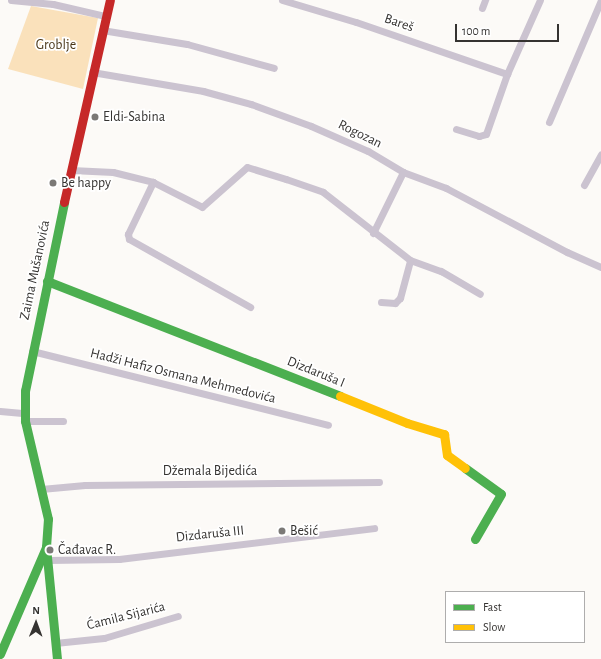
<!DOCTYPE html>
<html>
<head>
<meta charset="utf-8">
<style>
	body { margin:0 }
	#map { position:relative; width:601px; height:659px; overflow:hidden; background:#fcfaf7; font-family:"Alegreya Sans",sans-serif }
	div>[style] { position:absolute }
	.green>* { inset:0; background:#fae1bb }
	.street>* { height:7px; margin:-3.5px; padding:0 3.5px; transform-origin:3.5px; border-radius:3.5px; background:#cbc3d0 }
	.fast>* { height:9px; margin:-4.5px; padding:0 4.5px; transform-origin:4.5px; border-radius:4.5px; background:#4caf50 }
	.slow>* { height:9px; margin:-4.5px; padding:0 4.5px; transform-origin:4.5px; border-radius:4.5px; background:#ffc107 }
	.jam>* { height:9px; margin:-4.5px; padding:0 4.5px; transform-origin:4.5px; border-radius:4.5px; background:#c62828 }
	.dots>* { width:11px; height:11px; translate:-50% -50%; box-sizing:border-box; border:2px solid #fff; border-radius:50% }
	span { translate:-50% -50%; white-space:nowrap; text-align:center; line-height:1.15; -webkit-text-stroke:3.5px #fff; paint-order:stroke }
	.street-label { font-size:14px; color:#353331 }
	.park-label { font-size:14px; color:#4a3719 }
	.poi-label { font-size:14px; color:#353331 }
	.left { translate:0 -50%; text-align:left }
	.legend { position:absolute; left:445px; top:591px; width:140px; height:52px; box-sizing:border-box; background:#fff; border:1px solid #aeadad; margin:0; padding:5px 7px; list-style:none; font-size:12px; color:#353331 }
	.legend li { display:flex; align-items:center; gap:8px; height:20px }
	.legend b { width:20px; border:1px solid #aeadad }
	.north { position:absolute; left:16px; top:603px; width:40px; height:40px; -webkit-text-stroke:3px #fff; paint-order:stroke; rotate:1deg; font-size:11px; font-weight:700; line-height:16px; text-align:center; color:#353331 }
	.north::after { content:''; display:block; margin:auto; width:14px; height:18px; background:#353331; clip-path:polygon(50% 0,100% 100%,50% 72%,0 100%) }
	.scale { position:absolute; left:455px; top:24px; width:104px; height:18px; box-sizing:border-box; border:2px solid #353331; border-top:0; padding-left:5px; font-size:12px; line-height:14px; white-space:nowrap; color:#353331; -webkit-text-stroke:3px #fff; paint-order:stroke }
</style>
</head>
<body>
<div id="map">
	<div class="green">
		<div style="clip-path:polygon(31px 6px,98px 18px,83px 89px,8px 69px)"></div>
	</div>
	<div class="street">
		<div style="left:11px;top:0;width:42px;rotate:5.4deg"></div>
		<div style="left:53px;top:4px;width:53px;rotate:13deg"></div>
		<div style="left:282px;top:0;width:77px;rotate:16.6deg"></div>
		<div style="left:356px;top:22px;width:160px;rotate:19deg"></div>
		<div style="left:507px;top:74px;width:81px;rotate:-66deg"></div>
		<div style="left:482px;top:8px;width:9px;rotate:-69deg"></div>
		<div style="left:102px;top:30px;width:86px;rotate:9.4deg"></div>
		<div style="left:187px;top:44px;width:90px;rotate:15.4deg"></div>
		<div style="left:92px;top:72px;width:113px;rotate:9.7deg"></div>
		<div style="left:203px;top:91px;width:50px;rotate:15.2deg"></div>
		<div style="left:251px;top:104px;width:64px;rotate:20.1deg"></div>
		<div style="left:311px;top:126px;width:62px;rotate:23.7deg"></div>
		<div style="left:368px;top:151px;width:41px;rotate:31deg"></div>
		<div style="left:403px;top:172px;width:46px;rotate:20.4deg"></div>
		<div style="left:446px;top:188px;width:137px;rotate:27.9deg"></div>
		<div style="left:567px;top:252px;width:37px;rotate:24deg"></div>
		<div style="left:549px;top:122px;width:133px;rotate:-66.9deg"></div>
		<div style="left:456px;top:129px;width:24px;rotate:17deg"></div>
		<div style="left:479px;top:136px;width:7px;rotate:-16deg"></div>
		<div style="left:486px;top:134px;width:64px;rotate:-70.7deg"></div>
		<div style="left:71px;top:170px;width:42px;rotate:2.7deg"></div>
		<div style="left:113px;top:172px;width:41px;rotate:14deg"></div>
		<div style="left:153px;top:182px;width:55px;rotate:27deg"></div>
		<div style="left:202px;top:207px;width:60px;rotate:-41.6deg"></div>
		<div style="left:247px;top:167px;width:41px;rotate:17.1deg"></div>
		<div style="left:286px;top:179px;width:39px;rotate:19deg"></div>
		<div style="left:323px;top:192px;width:110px;rotate:38deg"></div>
		<div style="left:410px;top:260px;width:33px;rotate:20deg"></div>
		<div style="left:441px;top:271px;width:45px;rotate:30.5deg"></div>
		<div style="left:153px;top:182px;width:58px;rotate:115.7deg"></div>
		<div style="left:128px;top:234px;width:5px;rotate:79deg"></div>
		<div style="left:129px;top:239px;width:139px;rotate:29.3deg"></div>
		<div style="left:584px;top:185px;width:35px;rotate:-61deg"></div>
		<div style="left:373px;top:233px;width:68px;rotate:-63.8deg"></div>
		<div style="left:381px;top:302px;width:14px;rotate:4deg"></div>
		<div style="left:395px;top:303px;width:7px;rotate:-45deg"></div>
		<div style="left:400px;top:298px;width:39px;rotate:-75deg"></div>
		<div style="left:32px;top:351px;width:305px;rotate:14deg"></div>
		<div style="left:0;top:411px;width:25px;rotate:5deg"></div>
		<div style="left:25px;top:421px;width:38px"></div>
		<div style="left:41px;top:489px;width:44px;rotate:-5.2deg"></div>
		<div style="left:85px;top:485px;width:294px;rotate:-0.6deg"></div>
		<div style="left:48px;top:560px;width:71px;rotate:-0.8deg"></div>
		<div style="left:119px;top:559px;width:257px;rotate:-6.9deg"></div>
		<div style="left:55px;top:643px;width:49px;rotate:-5.8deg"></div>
		<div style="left:104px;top:638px;width:77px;rotate:-16.6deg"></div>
	</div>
	<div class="fast">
		<div style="left:47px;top:281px;width:315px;rotate:21.4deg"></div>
		<div style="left:465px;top:468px;width:44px;rotate:35.8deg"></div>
		<div style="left:501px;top:494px;width:52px;rotate:120deg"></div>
		<div style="left:0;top:654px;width:116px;rotate:-66.7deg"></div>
		<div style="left:57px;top:659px;width:113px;rotate:-95.6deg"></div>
		<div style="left:46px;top:547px;width:28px;rotate:-86deg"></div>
		<div style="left:48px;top:519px;width:101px;rotate:-103.2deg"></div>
		<div style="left:25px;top:421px;width:30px;rotate:-90deg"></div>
		<div style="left:25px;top:391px;width:193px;rotate:-78.3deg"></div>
	</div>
	<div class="slow">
		<div style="left:340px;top:396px;width:72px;rotate:21.9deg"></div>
		<div style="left:407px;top:423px;width:39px;rotate:17deg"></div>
		<div style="left:444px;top:434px;width:21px;rotate:82deg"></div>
		<div style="left:447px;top:455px;width:22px;rotate:36deg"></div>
	</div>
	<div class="jam">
		<div style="left:64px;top:202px;width:207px;rotate:-77.2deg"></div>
	</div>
	<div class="dots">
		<div style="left:95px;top:117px;background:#7b7976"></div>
		<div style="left:53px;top:183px;background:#7b7976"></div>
		<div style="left:282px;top:531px;background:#7b7976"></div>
		<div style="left:50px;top:550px;background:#7b7976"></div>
	</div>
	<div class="street-label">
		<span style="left:399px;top:23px;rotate:19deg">Bareš</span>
		<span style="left:360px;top:134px;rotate:26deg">Rogozan</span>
		<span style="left:35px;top:270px;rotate:-78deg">Zaima Mušanovića</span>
		<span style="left:316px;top:372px;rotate:22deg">Dizdaruša I</span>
		<span style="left:183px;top:376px;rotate:14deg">Hadži Hafiz Osmana Mehmedovića</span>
		<span style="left:210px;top:471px">Džemala Bijedića</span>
		<span style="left:210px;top:534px;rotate:-6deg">Dizdaruša III</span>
		<span style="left:126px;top:616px;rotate:-14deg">Ćamila Sijarića</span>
	</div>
	<div class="park-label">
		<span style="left:56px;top:45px">Groblje</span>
	</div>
	<div class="poi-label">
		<span class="left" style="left:103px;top:117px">Eldi-Sabina</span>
		<span class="left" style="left:61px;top:183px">Be happy</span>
		<span class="left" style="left:290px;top:531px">Bešić</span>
		<span class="left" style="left:58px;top:550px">Čađavac R.</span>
	</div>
	<ul class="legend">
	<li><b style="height:5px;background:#4caf50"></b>Fast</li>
	<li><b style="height:5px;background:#ffc107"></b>Slow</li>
	</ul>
	<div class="north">N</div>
	<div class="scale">100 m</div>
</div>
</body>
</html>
